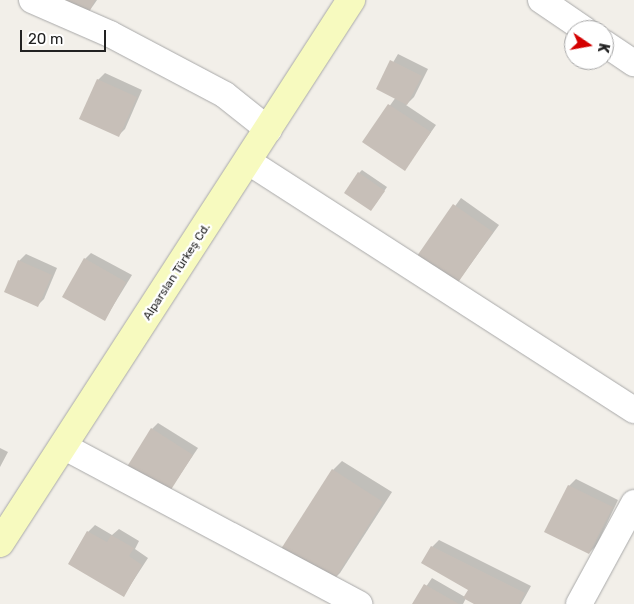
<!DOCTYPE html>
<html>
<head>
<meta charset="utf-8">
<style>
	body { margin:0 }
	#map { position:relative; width:634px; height:604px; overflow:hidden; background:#f2efe9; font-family:Rubik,sans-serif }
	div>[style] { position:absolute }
	.shadow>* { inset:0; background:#0003 }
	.building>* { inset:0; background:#c7bfb8 }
	.roads { filter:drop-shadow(0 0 1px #a9a9a9) drop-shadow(0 0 1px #a9a9a9) }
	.street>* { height:26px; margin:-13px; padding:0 13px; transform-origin:13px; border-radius:13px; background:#fff }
	.secondary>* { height:28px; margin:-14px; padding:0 14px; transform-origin:14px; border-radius:14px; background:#f7fabf }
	span { translate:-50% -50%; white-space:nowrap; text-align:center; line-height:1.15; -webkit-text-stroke:5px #fff; paint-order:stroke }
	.street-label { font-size:12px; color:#222 }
	.north { position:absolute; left:564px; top:20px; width:50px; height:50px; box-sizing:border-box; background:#fff; border:1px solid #a7a7a7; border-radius:50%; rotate:102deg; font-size:14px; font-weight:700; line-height:20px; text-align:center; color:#222 }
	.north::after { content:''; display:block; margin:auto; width:18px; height:22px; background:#d40000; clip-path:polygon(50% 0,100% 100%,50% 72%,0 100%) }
	.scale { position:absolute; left:20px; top:30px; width:86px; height:22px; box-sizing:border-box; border:2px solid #222; border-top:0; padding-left:6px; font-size:15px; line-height:18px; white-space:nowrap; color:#222; -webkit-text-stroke:4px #fff; paint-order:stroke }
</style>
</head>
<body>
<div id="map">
	<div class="shadow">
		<div style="clip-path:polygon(61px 0,97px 0,88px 13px)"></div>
		<div style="clip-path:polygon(398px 54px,428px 69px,414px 97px,406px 105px,436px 125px,405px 169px,364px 142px,396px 97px,378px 88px)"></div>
		<div style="clip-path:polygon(105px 73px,142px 90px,125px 129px,118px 136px,98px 80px)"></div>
		<div style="clip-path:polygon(362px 170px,387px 187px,374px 206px,359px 173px)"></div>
		<div style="clip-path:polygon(461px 198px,499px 225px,457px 283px,419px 256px)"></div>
		<div style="clip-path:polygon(91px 253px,132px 275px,105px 319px,85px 259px)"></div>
		<div style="clip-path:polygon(26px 254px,57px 268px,44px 299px,38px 305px,19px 261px)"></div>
		<div style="clip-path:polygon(158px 423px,198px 448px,167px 494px,152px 429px)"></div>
		<div style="clip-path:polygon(0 448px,8px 452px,0 467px)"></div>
		<div style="clip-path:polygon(342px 461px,392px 492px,340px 573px,330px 583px,333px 470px)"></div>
		<div style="clip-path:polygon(576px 479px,618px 500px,596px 546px,589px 553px,569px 486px)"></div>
		<div style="clip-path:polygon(95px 525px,112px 535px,119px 529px,139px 541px,135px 549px,148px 558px,124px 595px,88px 532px)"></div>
		<div style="clip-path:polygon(439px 540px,531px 586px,521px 604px,476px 604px,466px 598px,463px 604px,414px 604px,432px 578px,465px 597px,469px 589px,432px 547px)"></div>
	</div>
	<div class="building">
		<div style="clip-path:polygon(58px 0,95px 0,88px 14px)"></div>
		<div style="clip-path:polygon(390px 60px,422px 76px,407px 105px,376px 89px)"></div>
		<div style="clip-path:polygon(97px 79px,137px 97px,119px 137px,79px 119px)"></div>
		<div style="clip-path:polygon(388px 104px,431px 132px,405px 171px,362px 142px)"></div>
		<div style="clip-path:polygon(358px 172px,385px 191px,371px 211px,344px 193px)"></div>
		<div style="clip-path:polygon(453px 204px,493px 232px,457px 284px,417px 256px)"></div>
		<div style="clip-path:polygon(84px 258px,126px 282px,105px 321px,62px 297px)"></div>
		<div style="clip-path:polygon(18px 260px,52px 275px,38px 307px,4px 292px)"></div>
		<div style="clip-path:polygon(151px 428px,193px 455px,167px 496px,125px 470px)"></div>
		<div style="clip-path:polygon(332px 469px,383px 502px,331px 585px,279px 552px)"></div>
		<div style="clip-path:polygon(568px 485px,613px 507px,589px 554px,544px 532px)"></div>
		<div style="clip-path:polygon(87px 531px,107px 542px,111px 535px,134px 548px,129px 556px,142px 565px,124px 597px,68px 564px)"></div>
		<div style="clip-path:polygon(431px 546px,525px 593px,519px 604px,474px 604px,463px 598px,468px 590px,421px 563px)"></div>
		<div style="clip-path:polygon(424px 584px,459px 604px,412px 604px)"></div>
	</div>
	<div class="roads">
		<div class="street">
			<div style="left:32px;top:0;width:85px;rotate:23.6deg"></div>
			<div style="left:110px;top:34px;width:130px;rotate:27.9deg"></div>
			<div style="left:225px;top:95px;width:56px;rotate:38.5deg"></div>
			<div style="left:541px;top:0;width:53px;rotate:34.3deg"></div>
			<div style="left:604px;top:43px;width:36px;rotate:34deg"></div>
			<div style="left:249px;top:162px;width:458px;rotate:32.8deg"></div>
			<div style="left:63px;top:446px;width:336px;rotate:28.1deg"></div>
			<div style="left:579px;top:604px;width:115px;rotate:-61.4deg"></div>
		</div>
		<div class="secondary">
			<div style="left:0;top:543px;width:647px;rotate:-57.12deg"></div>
		</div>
	</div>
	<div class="street-label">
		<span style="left:177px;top:272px;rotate:-57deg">Alparslan Türkeş Cd.</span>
	</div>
	<div class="north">K</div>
	<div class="scale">20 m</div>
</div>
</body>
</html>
